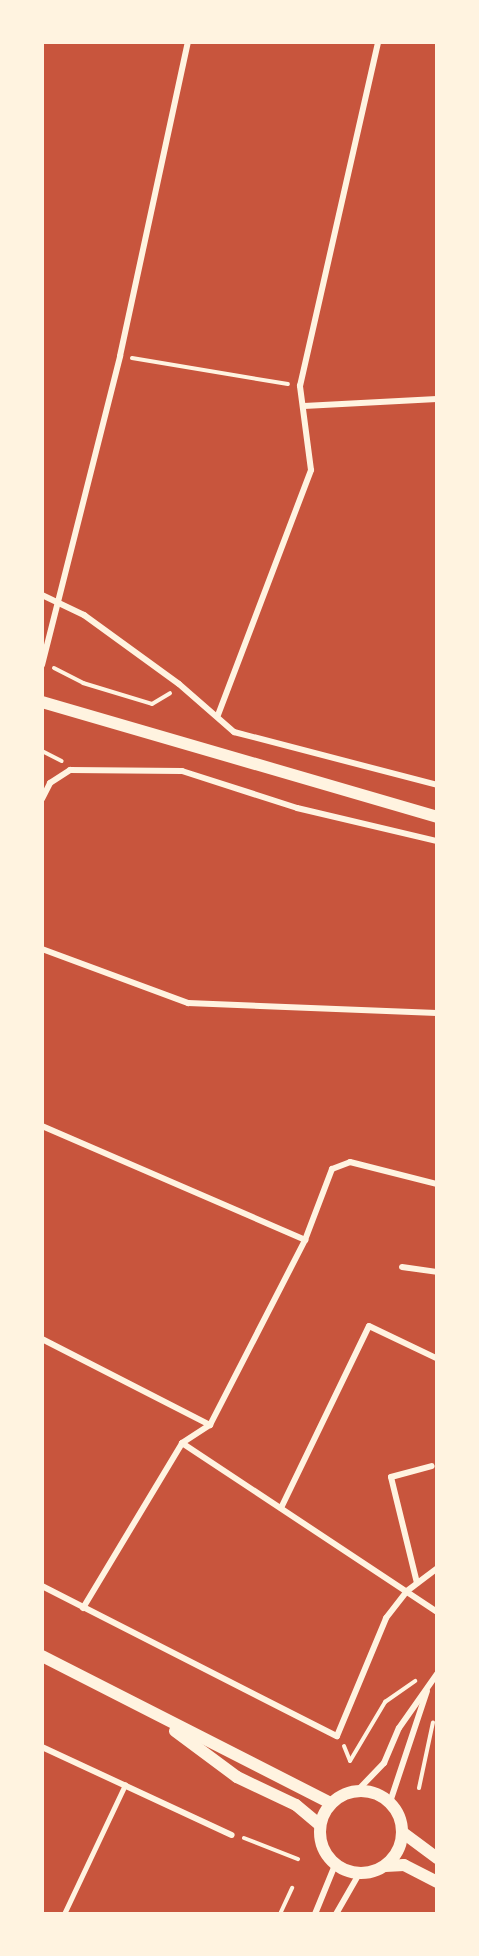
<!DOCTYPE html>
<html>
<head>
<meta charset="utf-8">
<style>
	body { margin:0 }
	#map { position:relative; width:479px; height:1956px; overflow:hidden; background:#c8553d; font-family:"Sofia Sans Condensed",sans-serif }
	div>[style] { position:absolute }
	.path>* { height:4px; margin:-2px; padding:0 2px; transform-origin:2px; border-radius:2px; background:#fff3e0 }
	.service>* { height:4.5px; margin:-2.25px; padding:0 2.25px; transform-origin:2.25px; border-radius:2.25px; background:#fff3e0 }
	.minor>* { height:6px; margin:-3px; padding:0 3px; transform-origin:3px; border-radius:3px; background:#fff3e0 }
	.secondary>* { height:12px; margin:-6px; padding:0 6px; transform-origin:6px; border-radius:6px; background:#fff3e0 }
	.secondary>.ring { margin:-6px; padding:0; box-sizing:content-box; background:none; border:12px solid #fff3e0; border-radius:50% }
	span { translate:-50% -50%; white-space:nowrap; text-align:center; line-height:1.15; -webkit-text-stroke:4.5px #fff3e0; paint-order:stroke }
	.frame { position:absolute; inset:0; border:44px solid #fff3e0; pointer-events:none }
</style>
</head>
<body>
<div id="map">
	<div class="path">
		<div style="left:132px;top:358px;width:158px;rotate:9.5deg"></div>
		<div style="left:54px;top:668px;width:33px;rotate:27deg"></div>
		<div style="left:83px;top:683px;width:72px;rotate:16.9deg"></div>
		<div style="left:152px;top:704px;width:21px;rotate:-31deg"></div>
		<div style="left:42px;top:751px;width:22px;rotate:27deg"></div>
		<div style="left:344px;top:1746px;width:16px;rotate:68deg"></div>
		<div style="left:350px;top:1761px;width:69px;rotate:-59.3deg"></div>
		<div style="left:385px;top:1702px;width:37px;rotate:-35deg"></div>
		<div style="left:419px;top:1788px;width:67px;rotate:-78deg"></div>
		<div style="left:244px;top:1838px;width:58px;rotate:21.3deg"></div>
		<div style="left:280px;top:1914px;width:29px;rotate:-65deg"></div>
	</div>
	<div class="service">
		<div style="left:64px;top:1914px;width:143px;rotate:-64.7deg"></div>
	</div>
	<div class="minor">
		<div style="left:304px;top:406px;width:133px;rotate:-3deg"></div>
		<div style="left:42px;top:595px;width:47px;rotate:25.5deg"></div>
		<div style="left:84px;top:615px;width:117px;rotate:36deg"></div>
		<div style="left:179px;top:684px;width:73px;rotate:41.1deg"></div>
		<div style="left:234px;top:732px;width:210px;rotate:14.6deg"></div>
		<div style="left:42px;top:665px;width:319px;rotate:-75.8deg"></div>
		<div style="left:120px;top:356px;width:321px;rotate:-77.8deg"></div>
		<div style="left:218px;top:715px;width:262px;rotate:-69.2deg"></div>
		<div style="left:311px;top:470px;width:85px;rotate:-97.5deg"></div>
		<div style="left:300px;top:386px;width:353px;rotate:-77.2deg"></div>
		<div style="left:42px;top:799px;width:18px;rotate:-63deg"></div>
		<div style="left:50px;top:783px;width:24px;rotate:-33deg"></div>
		<div style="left:70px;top:770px;width:112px;rotate:0.5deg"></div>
		<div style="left:182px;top:771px;width:121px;rotate:17.8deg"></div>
		<div style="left:297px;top:808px;width:144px;rotate:13.3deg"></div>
		<div style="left:42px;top:949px;width:156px;rotate:20.3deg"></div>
		<div style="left:188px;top:1003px;width:249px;rotate:2.3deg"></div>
		<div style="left:42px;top:1126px;width:287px;rotate:23.4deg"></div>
		<div style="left:402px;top:1267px;width:35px;rotate:8deg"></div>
		<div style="left:42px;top:1339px;width:189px;rotate:27.1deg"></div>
		<div style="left:182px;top:1443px;width:306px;rotate:33.5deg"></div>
		<div style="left:281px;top:1508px;width:202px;rotate:-64.2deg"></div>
		<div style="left:369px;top:1326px;width:74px;rotate:25.5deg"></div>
		<div style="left:417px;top:1583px;width:109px;rotate:-103.8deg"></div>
		<div style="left:391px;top:1477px;width:42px;rotate:-15deg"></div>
		<div style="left:42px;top:1586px;width:331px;rotate:27deg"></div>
		<div style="left:337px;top:1736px;width:128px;rotate:-67.4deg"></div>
		<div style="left:386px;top:1618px;width:34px;rotate:-52deg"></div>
		<div style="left:407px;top:1591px;width:38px;rotate:-37deg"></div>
		<div style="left:83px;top:1608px;width:192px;rotate:-59deg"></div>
		<div style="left:182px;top:1443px;width:33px;rotate:-33deg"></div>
		<div style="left:210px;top:1425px;width:208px;rotate:-62.8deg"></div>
		<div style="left:305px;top:1240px;width:76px;rotate:-69.2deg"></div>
		<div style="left:332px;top:1169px;width:19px;rotate:-21deg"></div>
		<div style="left:350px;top:1162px;width:90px;rotate:14.2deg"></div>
		<div style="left:42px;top:1747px;width:209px;rotate:24.9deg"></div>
		<div style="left:357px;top:1791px;width:39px;rotate:-46deg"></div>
		<div style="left:384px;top:1763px;width:38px;rotate:-67deg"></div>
		<div style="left:399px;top:1728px;width:66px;rotate:-54.9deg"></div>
		<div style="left:390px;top:1802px;width:117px;rotate:-71.6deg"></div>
		<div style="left:315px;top:1914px;width:53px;rotate:-67.8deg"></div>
		<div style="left:336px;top:1914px;width:46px;rotate:-60.1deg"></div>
	</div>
	<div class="secondary">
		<div style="left:42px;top:702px;width:411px;rotate:16.2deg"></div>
		<div style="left:42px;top:1656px;width:324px;rotate:27deg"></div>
		<div style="left:175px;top:1731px;width:77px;rotate:36.6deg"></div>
		<div style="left:237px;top:1777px;width:65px;rotate:25.4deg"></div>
		<div style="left:296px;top:1805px;width:31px;rotate:40deg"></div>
		<div class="ring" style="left:320px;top:1791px;width:70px;height:70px"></div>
		<div style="left:402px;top:1832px;width:44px;rotate:36.6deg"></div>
		<div style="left:385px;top:1866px;width:19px;rotate:-3deg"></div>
		<div style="left:404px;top:1865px;width:37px;rotate:27deg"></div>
	</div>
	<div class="frame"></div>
</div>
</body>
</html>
